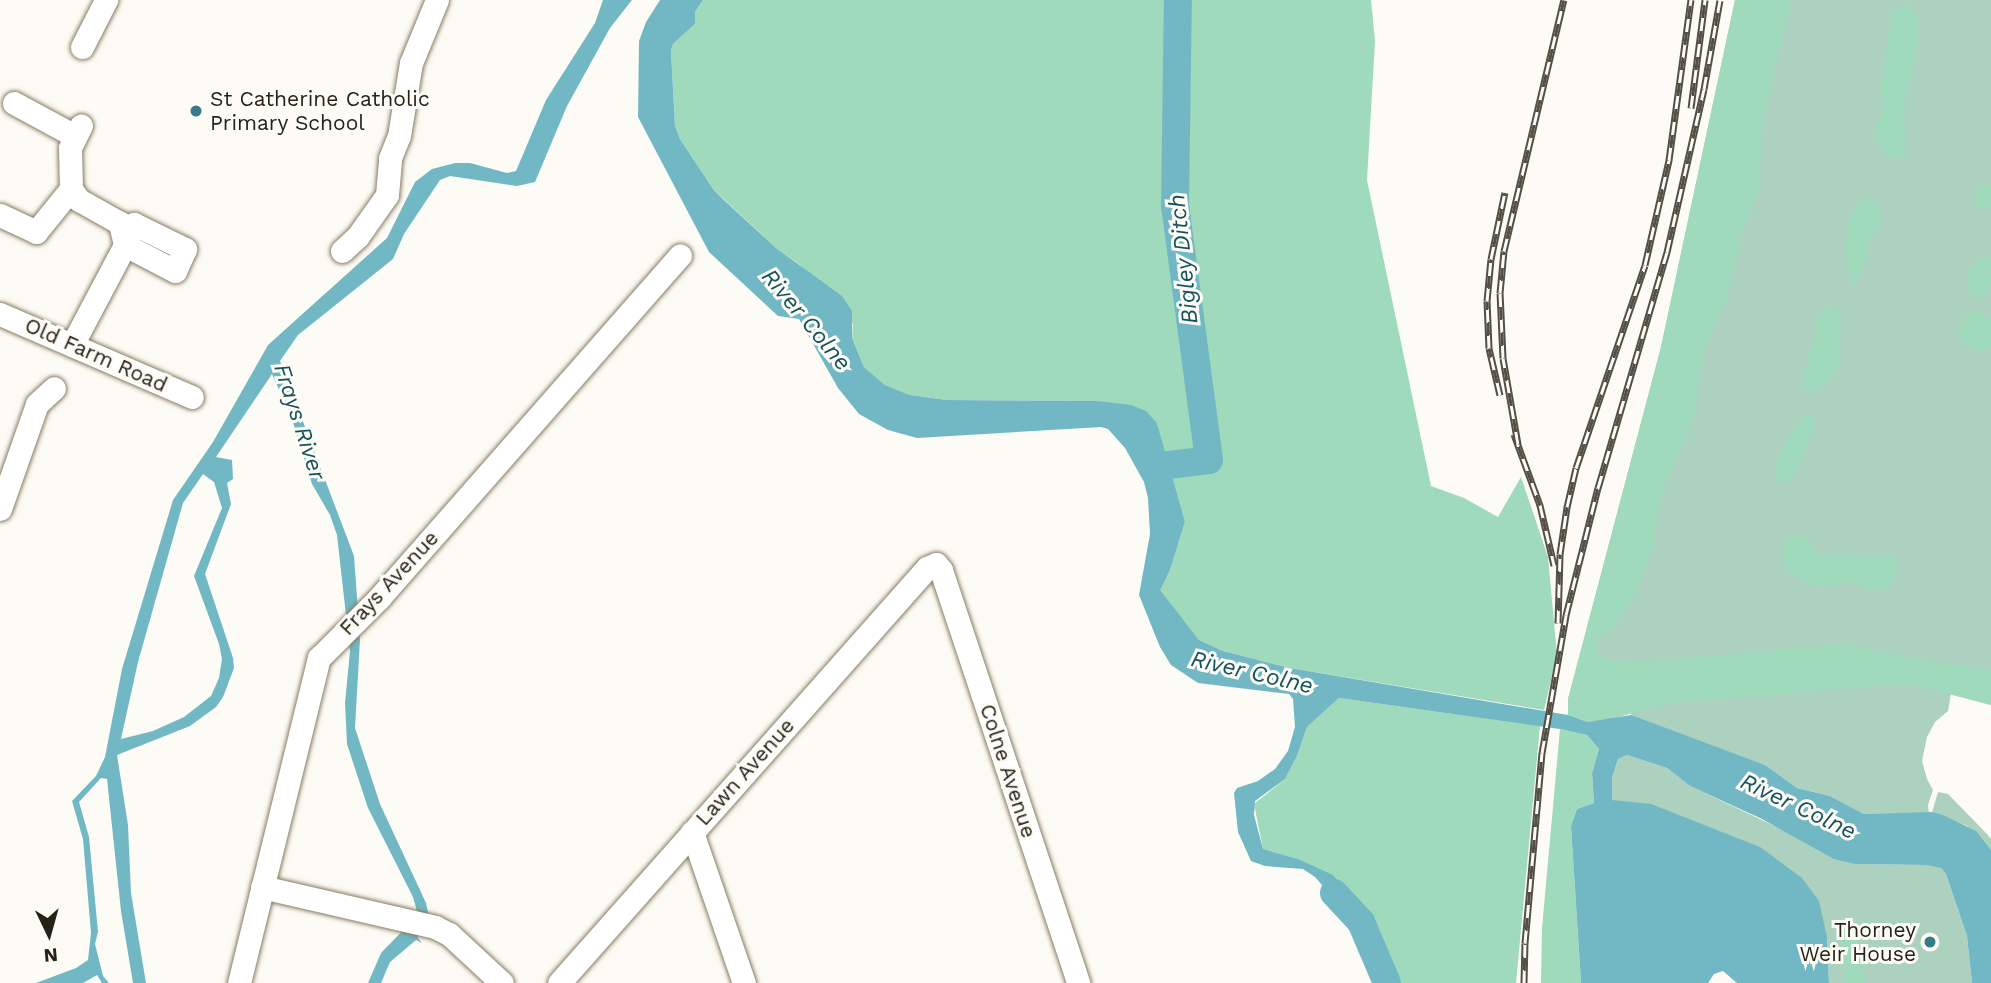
<!DOCTYPE html>
<html>
<head>
<meta charset="utf-8">
<style>
	body { margin:0 }
	#map { position:relative; width:1991px; height:983px; overflow:hidden; background:#fdfbf5; font-family:"Work Sans",sans-serif }
	div>[style] { position:absolute }
	.green>* { inset:0; background:#acd2bf }
	.forest>* { inset:0; background:#9fdabd }
	.water>* { inset:0; background:#71b8c4 }
	.river>* { height:28px; margin:-14px; padding:0 14px; transform-origin:14px; border-radius:14px; background:#71b8c4 }
	.roads { filter:drop-shadow(0 0 2px #887c63) drop-shadow(0 0 2px #887c63) }
	.minor>* { height:23px; margin:-11.5px; padding:0 11.5px; transform-origin:11.5px; border-radius:11.5px; background:#fff }
	.rail>* { height:7px; margin-top:-3.5px; transform-origin:0; background:repeating-linear-gradient(90deg,#fdfbf5 0 13px,#534f45 0 26px); box-sizing:border-box; border-block:2px solid #534f45 }
	.dots>* { width:19px; height:19px; translate:-50% -50%; box-sizing:border-box; border:4px solid #fdfbf5; border-radius:50% }
	span { translate:-50% -50%; white-space:nowrap; text-align:center; line-height:1.15; -webkit-text-stroke:6px #fdfbf5; paint-order:stroke }
	.poi-label { font-size:21px; color:#272218 }
	.left { translate:0 -50%; text-align:left }
	.right { translate:-100% -50%; text-align:right }
	.street-label { font-size:21px; color:#272218 }
	.water-label { font-size:23px; color:#16535d; font-style:italic }
	.north { position:absolute; left:14px; top:899px; width:70px; height:70px; -webkit-text-stroke:5px #fdfbf5; paint-order:stroke; rotate:175deg; font-size:19px; font-weight:700; line-height:28px; text-align:center; color:#272218 }
	.north::after { content:''; display:block; margin:auto; width:24px; height:32px; background:#272218; clip-path:polygon(50% 0,100% 100%,50% 72%,0 100%) }
</style>
</head>
<body>
<div id="map">
	<div class="green">
		<div style="clip-path:polygon(1735px 0,1991px 0,1991px 705px,1951px 694px,1948px 711px,1935px 722px,1927px 737px,1922px 761px,1927px 779px,1933px 790px,1928px 805px,1929px 813px,1864px 814px,1830px 796px,1797px 788px,1765px 765px,1640px 721px,1631px 715px,1632px 690px,1568px 699px,1661px 347px)"></div>
		<div style="clip-path:polygon(1627px 755px,1667px 768px,1690px 786px,1855px 864px,1933px 865px,1941px 868px,1946px 874px,1967px 936px,1972px 983px,1829px 983px,1827px 937px,1612px 800px,1612px 778px,1618px 759px)"></div>
		<div style="clip-path:polygon(1938px 792px,1948px 794px,1986px 833px,1991px 839px,1991px 850px,1967px 826px,1932px 812px)"></div>
	</div>
	<div class="forest">
		<div style="clip-path:polygon(703px 0,1173px 0,1169px 207px,1206px 457px,1167px 461px,1157px 423px,1097px 401px,947px 400px,910px 395px,885px 385px,864px 367px,852px 338px,853px 324px,800px 265px,776px 248px,713px 189px,680px 139px,675px 126px,671px 51px,673px 44px,695px 24px,695px 12px)"></div>
		<div style="clip-path:polygon(1182px 0,1371px 0,1375px 41px,1367px 180px,1431px 486px,1464px 498px,1498px 517px,1521px 477px,1548px 557px,1557px 654px,1544px 710px,1290px 668px,1223px 651px,1199px 640px,1159px 590px,1170px 570px,1185px 522px,1170px 472px,1214px 465px,1180px 207px)"></div>
		<div style="clip-path:polygon(1735px 0,1791px 0,1764px 114px,1758px 192px,1740px 238px,1727px 296px,1704px 351px,1692px 424px,1660px 495px,1652px 549px,1634px 597px,1612px 629px,1596px 638px,1598px 654px,1611px 661px,1644px 662px,1845px 644px,1937px 663px,1991px 669px,1991px 705px,1913px 685px,1875px 686px,1670px 703px,1604px 721px,1588px 722px,1568px 715px,1568px 699px,1661px 347px)"></div>
		<div style="clip-path:polygon(1910px 4px,1917px 19px,1918px 45px,1904px 105px,1905px 154px,1895px 158px,1884px 155px,1874px 135px,1884px 108px,1880px 96px,1893px 8px)"></div>
		<div style="clip-path:polygon(1981px 186px,1991px 186px,1991px 207px,1977px 207px,1975px 202px,1976px 191px)"></div>
		<div style="clip-path:polygon(1867px 198px,1877px 204px,1882px 214px,1878px 231px,1867px 243px,1868px 256px,1854px 288px,1849px 278px,1845px 247px,1851px 216px,1858px 203px)"></div>
		<div style="clip-path:polygon(1991px 258px,1991px 283px,1987px 295px,1979px 299px,1969px 294px,1967px 283px,1971px 269px,1980px 259px)"></div>
		<div style="clip-path:polygon(1825px 307px,1839px 310px,1842px 320px,1839px 331px,1840px 355px,1838px 368px,1824px 385px,1809px 393px,1804px 387px,1803px 375px,1816px 336px,1817px 319px)"></div>
		<div style="clip-path:polygon(1971px 311px,1991px 318px,1991px 345px,1982px 352px,1962px 345px,1958px 336px,1966px 314px)"></div>
		<div style="clip-path:polygon(1812px 414px,1815px 423px,1794px 476px,1790px 482px,1782px 483px,1776px 475px,1775px 464px,1796px 425px,1805px 415px)"></div>
		<div style="clip-path:polygon(1800px 535px,1807px 536px,1817px 554px,1897px 555px,1894px 580px,1890px 588px,1870px 590px,1851px 582px,1823px 587px,1806px 583px,1785px 569px,1782px 556px,1785px 540px)"></div>
		<div style="clip-path:polygon(1339px 698px,1540px 726px,1516px 983px,1393px 983px,1367px 918px,1346px 889px,1298px 859px,1263px 849px,1254px 804px,1285px 779px,1297px 756px,1307px 727px)"></div>
		<div style="clip-path:polygon(1560px 729px,1587px 735px,1599px 749px,1592px 773px,1594px 803px,1577px 809px,1571px 826px,1581px 983px,1541px 983px,1542px 928px)"></div>
		<div style="clip-path:polygon(1850px 936px,1860px 940px,1865px 983px,1845px 983px,1841px 937px)"></div>
	</div>
	<div class="water">
		<div style="clip-path:polygon(evenodd,603px 0,632px 0,610px 28px,567px 106px,535px 182px,517px 186px,450px 176px,440px 180px,404px 234px,393px 259px,298px 335px,280px 361px,354px 556px,360px 639px,355px 728px,380px 804px,426px 903px,429px 917px,419px 933px,418px 938px,422px 943px,416px 940px,390px 962px,381px 983px,368px 983px,381px 953px,418px 915px,413px 897px,368px 808px,347px 744px,345px 703px,350px 651px,337px 535px,330px 515px,312px 484px,291px 416px,272px 374px,216px 457px,232px 460px,233px 479px,227px 483px,231px 504px,205px 574px,233px 658px,234px 668px,223px 697px,216px 707px,190px 726px,117px 755px,128px 825px,131px 893px,146px 983px,133px 983px,121px 911px,107px 779px,101px 778px,79px 802px,89px 837px,98px 932px,95px 944px,103px 976px,109px 983px,102px 983px,97px 975px,83px 983px,36px 983px,76px 968px,88px 960px,91px 933px,83px 839px,72px 801px,96px 776px,105px 757px,122px 669px,173px 500px,213px 442px,268px 345px,387px 238px,415px 182px,432px 169px,455px 163px,470px 163px,507px 173px,516px 171px,546px 100px,595px 23px,603px 0,203px 474px,214px 482px,222px 508px,194px 576px,219px 644px,222px 659px,219px 678px,211px 696px,184px 717px,153px 731px,121px 739px,138px 662px,183px 503px,203px 474px)"></div>
		<div style="clip-path:polygon(660px 0,703px 0,695px 12px,695px 24px,673px 44px,671px 51px,675px 126px,680px 139px,713px 189px,724px 200px,776px 248px,842px 296px,852px 311px,852px 338px,864px 367px,885px 385px,910px 395px,947px 400px,1097px 401px,1131px 405px,1146px 411px,1157px 423px,1185px 522px,1170px 570px,1160px 590px,1199px 640px,1223px 651px,1290px 668px,1568px 715px,1588px 722px,1631px 715px,1765px 765px,1797px 788px,1830px 796px,1864px 814px,1932px 812px,1943px 815px,1976px 831px,1991px 850px,1991px 983px,1972px 983px,1967px 936px,1946px 874px,1941px 868px,1927px 865px,1855px 864px,1834px 859px,1762px 819px,1690px 786px,1667px 768px,1627px 755px,1618px 759px,1612px 778px,1612px 800px,1651px 804px,1760px 847px,1802px 878px,1819px 901px,1827px 937px,1829px 983px,1737px 983px,1723px 971px,1714px 974px,1708px 983px,1581px 983px,1571px 826px,1577px 809px,1594px 803px,1592px 773px,1599px 749px,1587px 735px,1560px 729px,1339px 698px,1307px 727px,1297px 756px,1285px 779px,1255px 801px,1254px 815px,1263px 849px,1298px 859px,1333px 875px,1367px 918px,1349px 925px,1336px 901px,1315px 877px,1303px 869px,1265px 866px,1251px 861px,1238px 832px,1234px 793px,1237px 788px,1258px 781px,1275px 769px,1288px 751px,1295px 727px,1293px 699px,1289px 694px,1198px 683px,1171px 665px,1160px 647px,1139px 595px,1150px 534px,1148px 498px,1144px 482px,1125px 448px,1108px 429px,1101px 427px,917px 438px,888px 430px,859px 414px,838px 388px,799px 319px,778px 316px,709px 252px,638px 117px,639px 41px,646px 22px)"></div>
	</div>
	<div class="river">
		<div style="left:1152px;top:467px;width:57px;rotate:-7deg"></div>
		<div style="left:1209px;top:460px;width:256px;rotate:-97.6deg"></div>
		<div style="left:1175px;top:206px;width:206px;rotate:-89.2deg"></div>
		<div style="left:1334px;top:893px;width:40px;rotate:47deg"></div>
		<div style="left:1361px;top:922px;width:66px;rotate:66.9deg"></div>
	</div>
	<div class="roads">
		<div class="minor">
			<div style="left:82px;top:47px;width:53px;rotate:-62.9deg"></div>
			<div style="left:14px;top:103px;width:69px;rotate:28.4deg"></div>
			<div style="left:0;top:215px;width:40px;rotate:25deg"></div>
			<div style="left:36px;top:232px;width:55px;rotate:-50.9deg"></div>
			<div style="left:134px;top:224px;width:57px;rotate:26.1deg"></div>
			<div style="left:185px;top:249px;width:24px;rotate:114deg"></div>
			<div style="left:175px;top:271px;width:56px;rotate:-152.5deg"></div>
			<div style="left:125px;top:245px;width:23px;rotate:-67deg"></div>
			<div style="left:342px;top:251px;width:22px;rotate:-43deg"></div>
			<div style="left:358px;top:236px;width:50px;rotate:-54.7deg"></div>
			<div style="left:387px;top:195px;width:37px;rotate:-85deg"></div>
			<div style="left:390px;top:158px;width:24px;rotate:-68deg"></div>
			<div style="left:399px;top:136px;width:74px;rotate:-80.7deg"></div>
			<div style="left:411px;top:63px;width:68px;rotate:-67.6deg"></div>
			<div style="left:0;top:314px;width:209px;rotate:23.4deg"></div>
			<div style="left:72px;top:345px;width:113px;rotate:-62.1deg"></div>
			<div style="left:125px;top:245px;width:23px;rotate:-103deg"></div>
			<div style="left:120px;top:223px;width:47px;rotate:-150.7deg"></div>
			<div style="left:79px;top:200px;width:14px;rotate:-126deg"></div>
			<div style="left:71px;top:189px;width:41px;rotate:-91.4deg"></div>
			<div style="left:70px;top:148px;width:25px;rotate:-64deg"></div>
			<div style="left:0;top:509px;width:111px;rotate:-70.6deg"></div>
			<div style="left:37px;top:404px;width:23px;rotate:-43deg"></div>
			<div style="left:692px;top:832px;width:160px;rotate:71deg"></div>
			<div style="left:262px;top:887px;width:178px;rotate:13deg"></div>
			<div style="left:435px;top:927px;width:16px;rotate:27deg"></div>
			<div style="left:449px;top:934px;width:72px;rotate:42.8deg"></div>
			<div style="left:239px;top:983px;width:335px;rotate:-76.2deg"></div>
			<div style="left:319px;top:658px;width:85px;rotate:-45deg"></div>
			<div style="left:379px;top:598px;width:456px;rotate:-48.7deg"></div>
			<div style="left:559px;top:983px;width:555px;rotate:-48.44deg"></div>
			<div style="left:927px;top:568px;width:10px;rotate:-24deg"></div>
			<div style="left:936px;top:564px;width:8px;rotate:50deg"></div>
			<div style="left:941px;top:570px;width:435px;rotate:71.6deg"></div>
		</div>
	</div>
	<div class="rail">
		<div style="left:1691px;top:108px;width:109px;rotate:-82.6deg"></div>
		<div style="left:1500px;top:395px;width:48px;rotate:-103.2deg"></div>
		<div style="left:1489px;top:348px;width:47px;rotate:-92.4deg"></div>
		<div style="left:1487px;top:301px;width:42px;rotate:-84.6deg"></div>
		<div style="left:1491px;top:259px;width:68px;rotate:-78.2deg"></div>
		<div style="left:1514px;top:434px;width:76px;rotate:69.9deg"></div>
		<div style="left:1540px;top:505px;width:62px;rotate:76.9deg"></div>
		<div style="left:1518px;top:444px;width:87px;rotate:-99.9deg"></div>
		<div style="left:1503px;top:358px;width:65px;rotate:-92.6deg"></div>
		<div style="left:1500px;top:293px;width:42px;rotate:-84.6deg"></div>
		<div style="left:1504px;top:251px;width:258px;rotate:-76.6deg"></div>
		<div style="left:1558px;top:623px;width:69px;rotate:-88.3deg"></div>
		<div style="left:1560px;top:554px;width:48px;rotate:-81.5deg"></div>
		<div style="left:1567px;top:507px;width:40px;rotate:-77deg"></div>
		<div style="left:1576px;top:468px;width:214px;rotate:-71.2deg"></div>
		<div style="left:1645px;top:265px;width:108px;rotate:-77.1deg"></div>
		<div style="left:1669px;top:160px;width:162px;rotate:-82.2deg"></div>
		<div style="left:1524px;top:983px;width:40px;rotate:-88.6deg"></div>
		<div style="left:1525px;top:943px;width:191px;rotate:-84.9deg"></div>
		<div style="left:1542px;top:753px;width:140px;rotate:-80.1deg"></div>
		<div style="left:1566px;top:615px;width:131px;rotate:-75.9deg"></div>
		<div style="left:1598px;top:488px;width:246px;rotate:-73.7deg"></div>
		<div style="left:1667px;top:252px;width:167px;rotate:-77.2deg"></div>
		<div style="left:1704px;top:89px;width:90px;rotate:-79.8deg"></div>
	</div>
	<div class="dots">
		<div style="left:196px;top:111px;background:#377c89"></div>
		<div style="left:1930px;top:942px;background:#377c89"></div>
	</div>
	<div class="poi-label">
		<span class="left" style="left:210px;top:111px">St Catherine Catholic<br>Primary School</span>
		<span class="right" style="left:1916px;top:942px">Thorney<br>Weir House</span>
	</div>
	<div class="street-label">
		<span style="left:96px;top:355px;rotate:24deg">Old Farm Road</span>
		<span style="left:389px;top:583px;rotate:-47deg">Frays Avenue</span>
		<span style="left:1008px;top:771px;rotate:72deg">Colne Avenue</span>
		<span style="left:745px;top:772px;rotate:-48deg">Lawn Avenue</span>
	</div>
	<div class="water-label">
		<span style="left:1184px;top:259px;rotate:-96deg">Bigley Ditch</span>
		<span style="left:806px;top:320px;rotate:50deg">River Colne</span>
		<span style="left:299px;top:422px;rotate:72deg">Frays River</span>
		<span style="left:1252px;top:673px;rotate:13deg">River Colne</span>
		<span style="left:1798px;top:807px;rotate:25deg">River Colne</span>
	</div>
	<div class="north">N</div>
</div>
</body>
</html>
